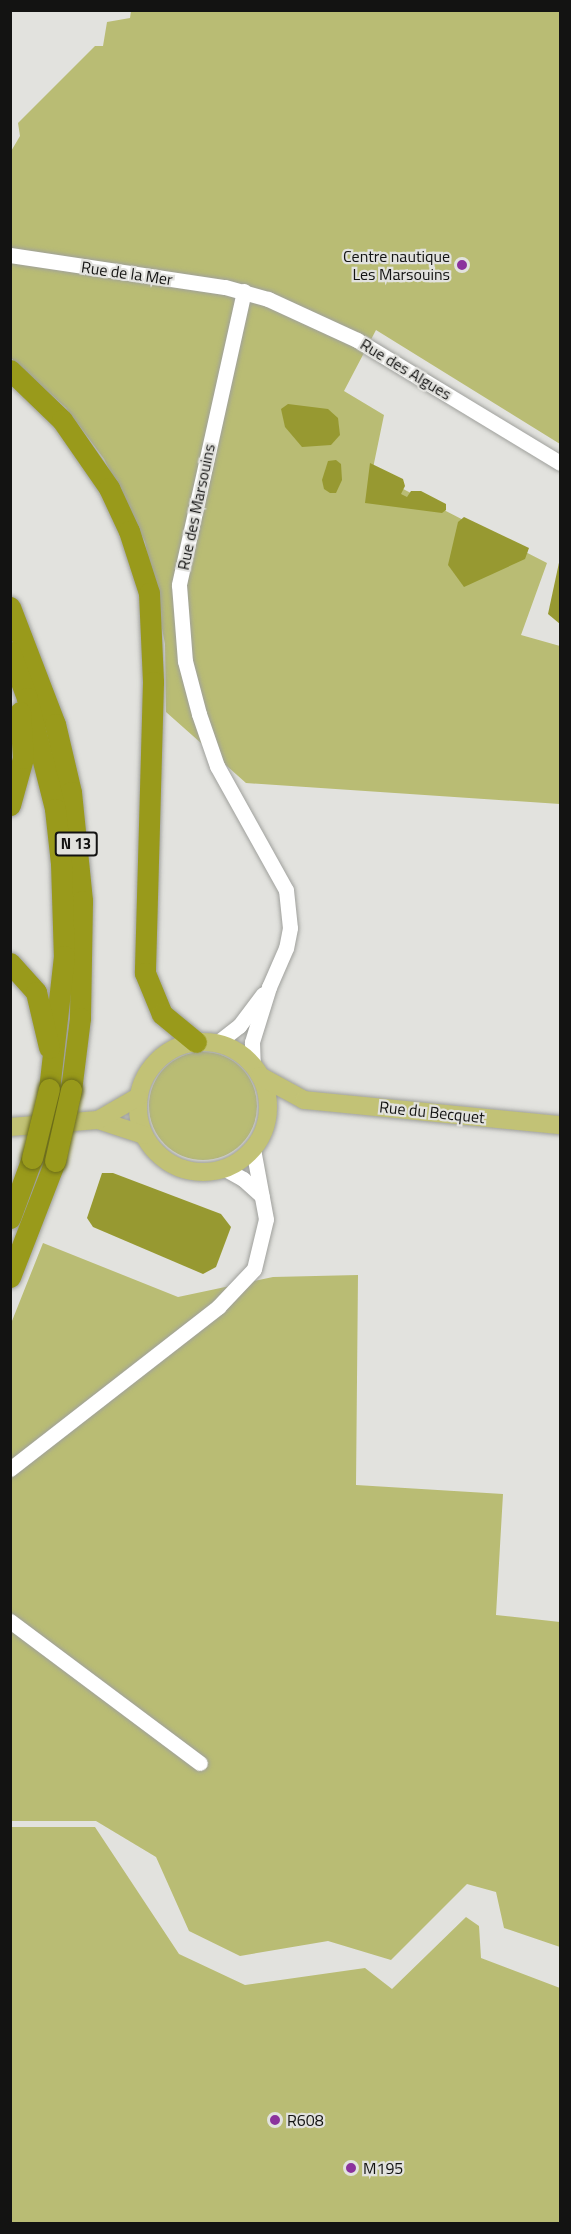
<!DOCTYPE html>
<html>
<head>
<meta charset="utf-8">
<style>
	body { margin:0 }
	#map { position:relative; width:571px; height:2234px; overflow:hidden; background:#e2e2de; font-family:"Titillium Web",sans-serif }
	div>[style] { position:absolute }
	.green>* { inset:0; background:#b9bc74 }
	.round { border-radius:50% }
	.water>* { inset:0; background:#979931 }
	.roads { filter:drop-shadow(0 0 2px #9fa09c) drop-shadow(0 0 2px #9fa09c) }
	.minor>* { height:15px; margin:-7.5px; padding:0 7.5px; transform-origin:7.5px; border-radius:7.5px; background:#fff }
	.major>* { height:18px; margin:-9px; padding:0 9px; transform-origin:9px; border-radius:9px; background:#c2c276 }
	.major>.ring { margin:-9px; padding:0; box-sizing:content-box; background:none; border:18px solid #c2c276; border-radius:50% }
	.highway>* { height:21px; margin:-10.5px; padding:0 10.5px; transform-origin:10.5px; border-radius:10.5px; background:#999a1b }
	.bridges { filter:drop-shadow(0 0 2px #6a6b18) drop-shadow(0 0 2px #6a6b18) }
	.highway-bridge>* { height:21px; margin:-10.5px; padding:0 10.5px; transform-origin:10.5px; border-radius:10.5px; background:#999a1b }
	.dots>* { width:16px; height:16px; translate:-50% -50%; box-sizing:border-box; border:3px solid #e2e2de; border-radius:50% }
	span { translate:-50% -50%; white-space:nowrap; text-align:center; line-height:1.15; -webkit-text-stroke:4.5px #e2e2de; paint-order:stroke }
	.shield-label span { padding:2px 4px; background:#e2e2de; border:2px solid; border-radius:4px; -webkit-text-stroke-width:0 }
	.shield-label { font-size:15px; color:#131312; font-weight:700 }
	.poi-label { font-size:16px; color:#131312 }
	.right { translate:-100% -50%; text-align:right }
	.left { translate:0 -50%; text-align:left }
	.street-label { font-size:16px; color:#131312 }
	.frame { position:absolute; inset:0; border:12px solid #131312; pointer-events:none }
</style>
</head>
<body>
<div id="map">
	<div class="green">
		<div style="clip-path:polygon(131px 11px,560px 11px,560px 444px,376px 330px,344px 391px,384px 415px,372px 473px,547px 563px,521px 635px,560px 646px,560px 804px,246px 783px,166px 712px,165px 644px,145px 542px,104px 459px,66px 408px,11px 358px,10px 153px,20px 136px,18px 123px,95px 46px,103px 46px,107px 22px,130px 18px)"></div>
		<div class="round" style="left:149px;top:1052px;width:108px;height:108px"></div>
		<div style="clip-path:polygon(43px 1243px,178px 1297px,273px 1277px,358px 1275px,356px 1485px,503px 1494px,496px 1615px,560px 1622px,560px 1947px,504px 1928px,496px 1892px,467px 1884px,391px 1960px,328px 1941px,240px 1956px,189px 1931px,156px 1857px,96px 1821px,11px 1821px,10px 1326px)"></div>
		<div style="clip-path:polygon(11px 1827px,95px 1827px,179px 1954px,245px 1985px,365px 1968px,392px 1989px,466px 1917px,479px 1926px,481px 1958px,560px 1988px,560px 2223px,11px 2223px)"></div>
	</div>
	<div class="water">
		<div style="clip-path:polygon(288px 404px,328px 409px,338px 418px,340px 435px,331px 445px,302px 447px,285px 427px,281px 409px)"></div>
		<div style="clip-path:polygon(336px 460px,341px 464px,342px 480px,336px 493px,330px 493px,324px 489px,322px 480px,328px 461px)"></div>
		<div style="clip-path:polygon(370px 463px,403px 479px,405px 486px,401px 494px,407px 497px,411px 491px,421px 491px,446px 504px,446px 510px,442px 513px,365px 503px)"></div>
		<div style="clip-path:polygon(464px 517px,529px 548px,525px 559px,464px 587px,448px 565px,458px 522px)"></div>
		<div style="clip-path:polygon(560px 558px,560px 624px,548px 614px)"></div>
		<div style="clip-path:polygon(102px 1173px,113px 1173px,221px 1214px,231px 1227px,216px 1267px,203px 1274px,93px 1227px,87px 1218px)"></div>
	</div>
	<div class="roads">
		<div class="minor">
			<div style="left:10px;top:255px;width:217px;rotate:8.5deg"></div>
			<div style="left:225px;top:287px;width:45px;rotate:15.6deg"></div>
			<div style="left:268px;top:299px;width:98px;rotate:24.7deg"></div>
			<div style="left:357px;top:340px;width:237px;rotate:31.2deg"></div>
			<div style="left:244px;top:291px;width:301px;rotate:102.5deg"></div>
			<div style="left:179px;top:585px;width:76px;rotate:85.5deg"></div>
			<div style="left:185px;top:661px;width:55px;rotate:75.2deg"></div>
			<div style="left:199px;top:714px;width:55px;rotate:70.9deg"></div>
			<div style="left:217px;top:766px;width:142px;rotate:60.9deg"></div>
			<div style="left:286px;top:890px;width:38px;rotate:84deg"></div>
			<div style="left:290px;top:928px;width:20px;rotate:101deg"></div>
			<div style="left:286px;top:948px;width:43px;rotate:113.6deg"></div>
			<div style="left:269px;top:987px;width:58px;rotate:107.2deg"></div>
			<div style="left:252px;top:1042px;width:24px;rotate:88deg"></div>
			<div style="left:217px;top:1043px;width:28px;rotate:-38deg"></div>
			<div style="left:239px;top:1026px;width:40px;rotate:-53deg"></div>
			<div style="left:225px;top:1169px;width:21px;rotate:29deg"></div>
			<div style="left:243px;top:1179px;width:25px;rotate:42deg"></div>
			<div style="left:10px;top:1469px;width:264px;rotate:-37.9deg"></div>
			<div style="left:218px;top:1307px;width:52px;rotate:-46.5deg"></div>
			<div style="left:254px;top:1269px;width:51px;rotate:-76.5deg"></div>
			<div style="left:266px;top:1219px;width:71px;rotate:-100.5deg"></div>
			<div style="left:10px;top:1621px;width:237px;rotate:36.8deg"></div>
		</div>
		<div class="major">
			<div class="ring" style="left:138px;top:1042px;width:112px;height:112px"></div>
			<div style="left:260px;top:1076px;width:50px;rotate:28.6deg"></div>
			<div style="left:304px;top:1100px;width:257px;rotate:5.6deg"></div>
			<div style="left:98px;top:1120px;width:48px;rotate:18.1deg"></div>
			<div style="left:10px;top:1127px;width:88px;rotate:-4.5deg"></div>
			<div style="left:98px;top:1120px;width:46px;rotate:-29.9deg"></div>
		</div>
		<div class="highway">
			<div style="left:10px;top:370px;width:72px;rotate:43.9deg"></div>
			<div style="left:62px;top:420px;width:83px;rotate:55.3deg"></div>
			<div style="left:109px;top:488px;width:47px;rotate:65.1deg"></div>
			<div style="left:129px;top:531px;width:65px;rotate:72.1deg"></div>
			<div style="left:149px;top:593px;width:89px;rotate:87.4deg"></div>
			<div style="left:153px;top:682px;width:291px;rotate:91.6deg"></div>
			<div style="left:145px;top:973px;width:44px;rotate:67.5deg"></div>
			<div style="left:162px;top:1014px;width:44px;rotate:39.5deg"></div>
			<div style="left:10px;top:607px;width:125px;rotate:69deg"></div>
			<div style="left:55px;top:724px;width:70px;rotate:76.8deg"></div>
			<div style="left:71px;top:792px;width:110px;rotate:84.2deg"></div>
			<div style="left:82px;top:901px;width:117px;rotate:91deg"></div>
			<div style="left:80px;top:1018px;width:73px;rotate:97.1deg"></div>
			<div style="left:10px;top:652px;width:49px;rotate:69.7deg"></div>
			<div style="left:27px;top:698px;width:114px;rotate:75.8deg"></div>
			<div style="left:55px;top:809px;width:54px;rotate:83.7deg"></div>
			<div style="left:61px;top:863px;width:93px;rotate:88.2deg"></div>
			<div style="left:64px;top:956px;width:134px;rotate:96.4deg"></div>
			<div style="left:10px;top:805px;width:49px;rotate:-74.5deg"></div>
			<div style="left:23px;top:758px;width:46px;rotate:-93.7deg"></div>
			<div style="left:10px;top:963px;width:39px;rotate:48deg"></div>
			<div style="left:36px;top:992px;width:57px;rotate:76.7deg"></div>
			<div style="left:10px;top:1218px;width:64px;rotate:-69.9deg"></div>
			<div style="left:10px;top:1277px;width:124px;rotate:-68.8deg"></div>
		</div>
	</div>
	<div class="bridges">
		<div class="highway-bridge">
			<div style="left:32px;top:1158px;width:71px;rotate:-76.2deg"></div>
			<div style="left:55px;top:1161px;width:73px;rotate:-77.3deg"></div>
		</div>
	</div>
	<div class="dots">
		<div style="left:462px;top:265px;background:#8b329d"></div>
		<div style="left:275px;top:2120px;background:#8b329d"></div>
		<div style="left:351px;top:2168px;background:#8b329d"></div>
	</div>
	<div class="shield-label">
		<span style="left:76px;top:844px">N 13</span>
	</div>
	<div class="poi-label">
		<span class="right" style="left:450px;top:265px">Centre nautique<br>Les Marsouins</span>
		<span class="left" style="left:287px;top:2120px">R608</span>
		<span class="left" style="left:363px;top:2168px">M195</span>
	</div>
	<div class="street-label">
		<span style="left:127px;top:273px;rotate:8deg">Rue de la Mer</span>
		<span style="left:406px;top:369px;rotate:31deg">Rue des Algues</span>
		<span style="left:196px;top:507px;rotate:-78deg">Rue des Marsouins</span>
		<span style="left:432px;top:1112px;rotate:6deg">Rue du Becquet</span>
	</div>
	<div class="frame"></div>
</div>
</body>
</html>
